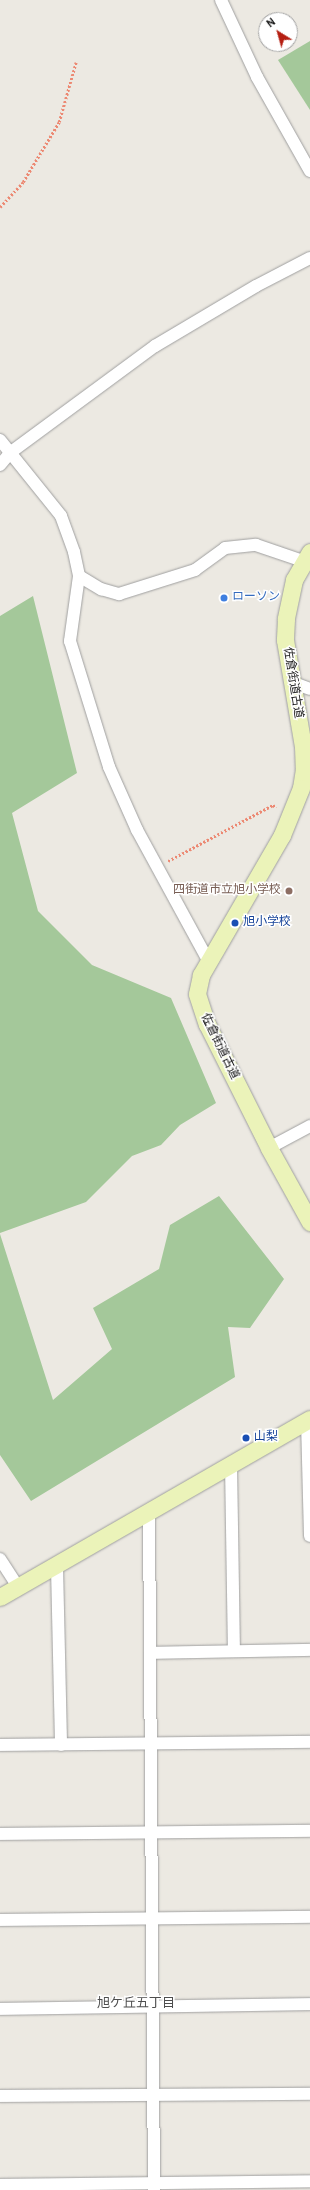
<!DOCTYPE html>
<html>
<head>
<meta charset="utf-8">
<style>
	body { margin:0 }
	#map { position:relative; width:310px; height:2190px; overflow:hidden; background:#ece9e2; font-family:Overpass,"Noto Sans JP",sans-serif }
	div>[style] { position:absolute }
	.forest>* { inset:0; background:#a4c89a }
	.path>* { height:2.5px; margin-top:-1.25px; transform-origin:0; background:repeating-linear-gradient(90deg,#ec8973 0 2px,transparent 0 4px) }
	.roads { filter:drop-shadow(0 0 1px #9f9f9f) drop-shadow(0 0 1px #9f9f9f) }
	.street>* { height:12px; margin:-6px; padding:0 6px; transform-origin:6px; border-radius:6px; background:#fff }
	.secondary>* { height:17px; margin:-8.5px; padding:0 8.5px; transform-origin:8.5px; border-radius:8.5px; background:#ebf3b9 }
	.dots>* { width:11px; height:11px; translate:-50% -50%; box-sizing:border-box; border:2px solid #fff; border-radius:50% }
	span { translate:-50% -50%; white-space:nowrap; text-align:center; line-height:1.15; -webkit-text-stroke:3px #fff; paint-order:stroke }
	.shop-label { font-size:12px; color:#366cbe }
	.left { translate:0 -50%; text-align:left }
	.street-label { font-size:12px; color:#1b1b1b }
	.education-label { font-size:12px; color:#785e54 }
	.right { translate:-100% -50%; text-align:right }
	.transit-label { font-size:12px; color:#164399 }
	.neighbourhood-label { font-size:13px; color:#4e4e4e }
	.north { position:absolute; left:258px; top:12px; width:40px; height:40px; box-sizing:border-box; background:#fff; border:1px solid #a4a4a4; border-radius:50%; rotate:323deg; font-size:11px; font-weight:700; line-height:16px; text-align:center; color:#1b1b1b }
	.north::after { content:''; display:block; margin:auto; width:14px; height:18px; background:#b51f12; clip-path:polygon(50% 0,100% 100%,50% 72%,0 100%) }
</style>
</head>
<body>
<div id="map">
	<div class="forest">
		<div style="clip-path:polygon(310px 41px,310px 110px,278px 60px)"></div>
		<div style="clip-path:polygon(33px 596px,77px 773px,12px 813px,38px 911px,92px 965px,171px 998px,216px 1103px,180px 1125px,161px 1145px,132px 1156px,86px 1202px,0 1233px,0 616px)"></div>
		<div style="clip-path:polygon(219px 1196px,284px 1279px,250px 1328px,228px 1327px,235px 1377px,31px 1501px,0 1455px,0 1234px,53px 1400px,112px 1349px,93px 1308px,159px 1269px,170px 1225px)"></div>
	</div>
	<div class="path">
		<div style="left:0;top:207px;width:34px;rotate:-47deg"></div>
		<div style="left:23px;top:182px;width:70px;rotate:-59deg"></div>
		<div style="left:59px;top:122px;width:62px;rotate:-74.2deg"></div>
		<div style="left:168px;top:861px;width:119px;rotate:-28.1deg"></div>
		<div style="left:273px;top:805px;width:4px;rotate:34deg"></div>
	</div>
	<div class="roads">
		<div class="street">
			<div style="left:221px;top:0;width:85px;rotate:64.9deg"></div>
			<div style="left:257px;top:77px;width:108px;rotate:60.6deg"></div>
			<div style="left:0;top:440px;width:97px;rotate:51.2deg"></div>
			<div style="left:61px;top:516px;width:38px;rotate:70deg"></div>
			<div style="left:74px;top:552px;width:25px;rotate:78deg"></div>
			<div style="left:79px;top:576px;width:66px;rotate:97.9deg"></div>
			<div style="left:70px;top:641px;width:132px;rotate:72.8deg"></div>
			<div style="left:109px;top:767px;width:69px;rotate:66deg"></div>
			<div style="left:137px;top:830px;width:148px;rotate:61.4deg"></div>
			<div style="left:0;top:465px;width:17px;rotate:-50deg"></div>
			<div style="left:11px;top:452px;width:179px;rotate:-36.4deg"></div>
			<div style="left:155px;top:346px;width:117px;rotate:-30.7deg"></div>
			<div style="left:256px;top:286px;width:61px;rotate:-27.4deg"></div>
			<div style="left:79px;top:576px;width:26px;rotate:31deg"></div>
			<div style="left:101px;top:589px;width:19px;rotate:16deg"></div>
			<div style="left:119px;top:594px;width:80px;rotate:-17.5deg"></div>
			<div style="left:195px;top:570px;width:37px;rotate:-36deg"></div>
			<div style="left:225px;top:548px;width:31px;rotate:-6deg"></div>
			<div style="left:256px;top:545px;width:50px;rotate:18.8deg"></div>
			<div style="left:291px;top:682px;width:20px;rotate:20deg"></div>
			<div style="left:269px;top:1148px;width:47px;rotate:-28.2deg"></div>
			<div style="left:307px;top:1421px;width:115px;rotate:88.5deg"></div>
			<div style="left:231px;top:1464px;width:187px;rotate:89.1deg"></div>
			<div style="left:149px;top:1512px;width:678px;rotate:89.58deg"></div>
			<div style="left:0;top:1559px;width:33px;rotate:57deg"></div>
			<div style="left:57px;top:1567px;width:178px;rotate:88.7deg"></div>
			<div style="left:150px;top:1653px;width:160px;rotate:-1.1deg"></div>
			<div style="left:0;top:1745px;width:310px;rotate:-0.6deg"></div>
			<div style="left:0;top:1834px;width:310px;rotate:-0.6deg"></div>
			<div style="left:0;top:1920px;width:310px;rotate:-0.6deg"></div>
			<div style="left:0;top:2009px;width:310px;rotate:-0.9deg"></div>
			<div style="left:0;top:2096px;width:310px;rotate:-0.4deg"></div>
			<div style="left:0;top:2185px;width:310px;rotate:-0.7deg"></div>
		</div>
		<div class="secondary">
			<div style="left:310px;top:552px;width:32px;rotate:120deg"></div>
			<div style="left:294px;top:580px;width:40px;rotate:102deg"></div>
			<div style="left:286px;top:619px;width:21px;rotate:93deg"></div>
			<div style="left:285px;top:640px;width:108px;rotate:80.4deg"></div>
			<div style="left:303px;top:746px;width:23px;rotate:88deg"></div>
			<div style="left:304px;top:769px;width:19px;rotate:99deg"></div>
			<div style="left:301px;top:788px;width:51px;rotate:112deg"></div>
			<div style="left:282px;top:835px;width:162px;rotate:120.1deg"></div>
			<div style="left:201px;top:975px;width:19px;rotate:102deg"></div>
			<div style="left:197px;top:994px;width:32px;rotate:72deg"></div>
			<div style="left:207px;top:1024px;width:139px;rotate:63.4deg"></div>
			<div style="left:269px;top:1148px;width:85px;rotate:61deg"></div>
			<div style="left:0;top:1597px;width:357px;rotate:-29.9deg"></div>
		</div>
	</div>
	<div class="dots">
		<div style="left:224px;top:598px;background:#3f7fe0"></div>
		<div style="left:289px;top:891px;background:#8d6e63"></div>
		<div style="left:235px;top:923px;background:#1a4fb4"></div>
		<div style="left:246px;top:1438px;background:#1a4fb4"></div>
	</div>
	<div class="shop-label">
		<span class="left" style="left:232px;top:598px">ローソン</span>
	</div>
	<div class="street-label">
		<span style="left:292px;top:683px;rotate:81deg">佐倉街道古道</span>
		<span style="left:219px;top:1047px;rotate:64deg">佐倉街道古道</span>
	</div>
	<div class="education-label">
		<span class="right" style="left:281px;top:891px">四街道市立旭小学校</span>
	</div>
	<div class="transit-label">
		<span class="left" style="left:243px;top:923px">旭小学校</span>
		<span class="left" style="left:254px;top:1438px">山梨</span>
	</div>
	<div class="neighbourhood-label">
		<span style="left:136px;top:2004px">旭ケ丘五丁目</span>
	</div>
	<div class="north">N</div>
</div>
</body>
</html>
